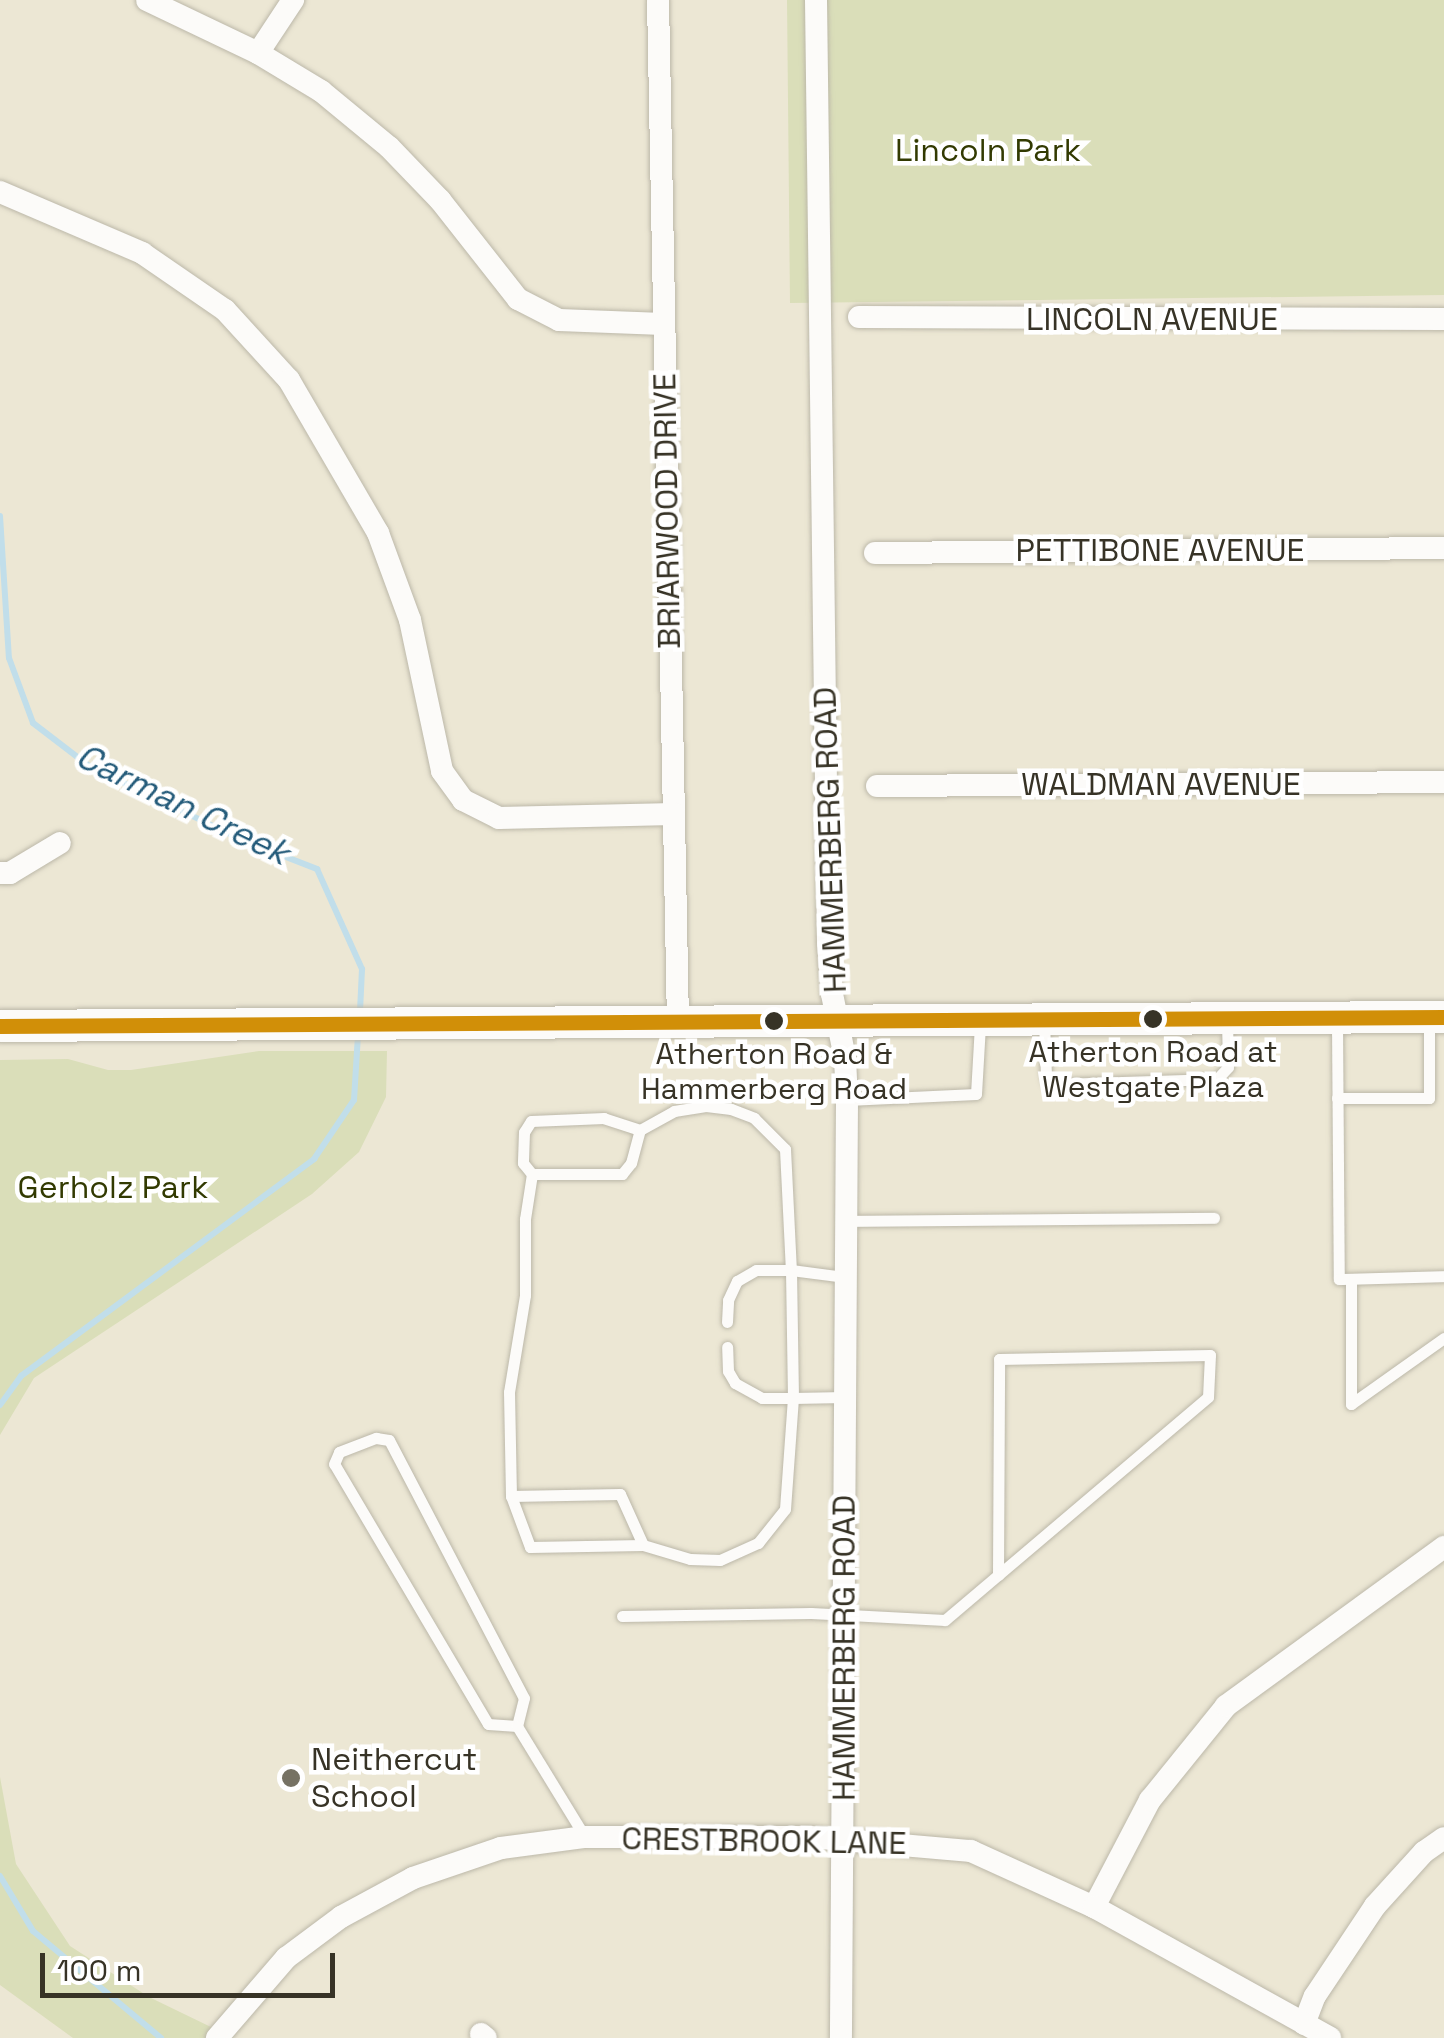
<!DOCTYPE html>
<html>
<head>
<meta charset="utf-8">
<style>
	body { margin:0 }
	#map { position:relative; width:1444px; height:2038px; overflow:hidden; background:#ece7d4; font-family:"Space Grotesk",sans-serif }
	div>[style] { position:absolute }
	.green>* { inset:0; background:#dadeb9 }
	.stream>* { height:6px; margin:-3px; padding:0 3px; transform-origin:3px; border-radius:3px; background:#c1deea }
	.roads { filter:drop-shadow(0 0 2px #bcb8a9) drop-shadow(0 0 2px #bcb8a9) }
	.lane>* { height:11px; margin:-5.5px; padding:0 5.5px; transform-origin:5.5px; border-radius:5.5px; background:#fcfbf9 }
	.street>* { height:22px; margin:-11px; padding:0 11px; transform-origin:11px; border-radius:11px; background:#fcfbf9 }
	.secondary>* { height:32px; margin:-16px; padding:0 16px; transform-origin:16px; border-radius:16px; background:#fcfbf9 }
	.bus-1>* { height:15px; margin:-7.5px; padding:0 7.5px; transform-origin:7.5px; border-radius:7.5px; background:#d18f08 }
	.dots>* { width:28px; height:28px; translate:-50% -50%; box-sizing:border-box; border:5px solid #fff; border-radius:50% }
	span { translate:-50% -50%; white-space:nowrap; text-align:center; line-height:1.15; -webkit-text-stroke:9px #fff; paint-order:stroke }
	.bus-label { font-size:30px; color:#373326 }
	.park-label { font-size:32px; color:#323a01 }
	.street-label { font-size:32px; color:#373326 }
	.poi-label { font-size:32px; color:#373326 }
	.left { translate:0 -50%; text-align:left }
	.water-label { font-size:35px; color:#245b7a; font-style:italic }
	.scale { position:absolute; left:40px; top:1953px; width:295px; height:45px; box-sizing:border-box; border:5px solid #373326; border-top:0; padding-left:12px; font-size:30px; line-height:35px; white-space:nowrap; color:#373326; -webkit-text-stroke:8px #fff; paint-order:stroke }
</style>
</head>
<body>
<div id="map">
	<div class="green">
		<div style="clip-path:polygon(787px 0,1444px 0,1444px 295px,790px 303px)"></div>
		<div style="clip-path:polygon(259px 1051px,387px 1051px,386px 1097px,359px 1152px,312px 1194px,34px 1378px,0 1435px,0 1060px,68px 1059px,108px 1070px,131px 1070px)"></div>
		<div style="clip-path:polygon(0 1777px,16px 1864px,70px 1946px,149px 1997px,213px 2028px,205px 2038px,73px 2038px,0 1985px)"></div>
	</div>
	<div class="stream">
		<div style="left:0;top:516px;width:142px;rotate:86.4deg"></div>
		<div style="left:9px;top:658px;width:69px;rotate:69.7deg"></div>
		<div style="left:33px;top:723px;width:71px;rotate:37.5deg"></div>
		<div style="left:89px;top:766px;width:168px;rotate:25.8deg"></div>
		<div style="left:240px;top:839px;width:83px;rotate:21.3deg"></div>
		<div style="left:317px;top:869px;width:110px;rotate:65.8deg"></div>
		<div style="left:362px;top:969px;width:42px;rotate:92.7deg"></div>
		<div style="left:0;top:1405px;width:36px;rotate:-54deg"></div>
		<div style="left:21px;top:1376px;width:365px;rotate:-36.5deg"></div>
		<div style="left:314px;top:1159px;width:71px;rotate:-55.9deg"></div>
		<div style="left:354px;top:1100px;width:66px;rotate:-86.5deg"></div>
		<div style="left:0;top:1876px;width:64px;rotate:59deg"></div>
		<div style="left:33px;top:1931px;width:167px;rotate:39.9deg"></div>
	</div>
	<div class="roads">
		<div class="lane">
			<div style="left:1044px;top:1021px;width:54px;rotate:87.9deg"></div>
			<div style="left:1046px;top:1075px;width:7px;rotate:74deg"></div>
			<div style="left:1048px;top:1082px;width:11px;rotate:10deg"></div>
			<div style="left:1059px;top:1084px;width:158px;rotate:-1.8deg"></div>
			<div style="left:1217px;top:1079px;width:16px;rotate:-47deg"></div>
			<div style="left:1228px;top:1067px;width:47px;rotate:-91.2deg"></div>
			<div style="left:1337px;top:1022px;width:257px;rotate:89.6deg"></div>
			<div style="left:1339px;top:1279px;width:105px;rotate:-1.6deg"></div>
			<div style="left:1337px;top:1098px;width:92px"></div>
			<div style="left:1429px;top:1098px;width:78px;rotate:-90deg"></div>
			<div style="left:847px;top:1100px;width:129px;rotate:-2.7deg"></div>
			<div style="left:976px;top:1094px;width:70px;rotate:-86.7deg"></div>
			<div style="left:640px;top:1130px;width:38px;rotate:-162deg"></div>
			<div style="left:604px;top:1118px;width:73px;rotate:177.6deg"></div>
			<div style="left:531px;top:1121px;width:13px;rotate:122deg"></div>
			<div style="left:524px;top:1132px;width:31px;rotate:92deg"></div>
			<div style="left:523px;top:1163px;width:14px;rotate:51deg"></div>
			<div style="left:532px;top:1174px;width:90px"></div>
			<div style="left:622px;top:1174px;width:14px;rotate:-51deg"></div>
			<div style="left:631px;top:1163px;width:34px;rotate:-75deg"></div>
			<div style="left:640px;top:1130px;width:39px;rotate:-29deg"></div>
			<div style="left:674px;top:1111px;width:32px;rotate:-9deg"></div>
			<div style="left:706px;top:1106px;width:25px;rotate:7deg"></div>
			<div style="left:731px;top:1109px;width:25px;rotate:21deg"></div>
			<div style="left:754px;top:1118px;width:44px;rotate:45deg"></div>
			<div style="left:785px;top:1149px;width:121px;rotate:87.2deg"></div>
			<div style="left:791px;top:1270px;width:53px;rotate:7.5deg"></div>
			<div style="left:843px;top:1221px;width:371px;rotate:-0.5deg"></div>
			<div style="left:1351px;top:1279px;width:125px;rotate:90deg"></div>
			<div style="left:1351px;top:1404px;width:114px;rotate:-35.4deg"></div>
			<div style="left:727px;top:1322px;width:22px;rotate:-87deg"></div>
			<div style="left:728px;top:1300px;width:21px;rotate:-65deg"></div>
			<div style="left:737px;top:1281px;width:22px;rotate:-30deg"></div>
			<div style="left:756px;top:1270px;width:35px"></div>
			<div style="left:791px;top:1270px;width:128px;rotate:89.1deg"></div>
			<div style="left:793px;top:1398px;width:52px;rotate:-1.1deg"></div>
			<div style="left:1210px;top:1355px;width:42px;rotate:92.7deg"></div>
			<div style="left:1208px;top:1397px;width:275px;rotate:139.7deg"></div>
			<div style="left:998px;top:1575px;width:216px;rotate:-89.7deg"></div>
			<div style="left:999px;top:1359px;width:211px;rotate:-1.1deg"></div>
			<div style="left:511px;top:1496px;width:104px;rotate:-91.1deg"></div>
			<div style="left:509px;top:1392px;width:98px;rotate:-80.6deg"></div>
			<div style="left:525px;top:1295px;width:76px;rotate:-90deg"></div>
			<div style="left:525px;top:1219px;width:46px;rotate:-81.2deg"></div>
			<div style="left:643px;top:1545px;width:113px;rotate:179deg"></div>
			<div style="left:530px;top:1547px;width:54px;rotate:-110.4deg"></div>
			<div style="left:511px;top:1496px;width:109px;rotate:-1.1deg"></div>
			<div style="left:620px;top:1494px;width:56px;rotate:65.7deg"></div>
			<div style="left:643px;top:1545px;width:49px;rotate:16.6deg"></div>
			<div style="left:690px;top:1559px;width:30px;rotate:2deg"></div>
			<div style="left:720px;top:1560px;width:42px;rotate:-24.1deg"></div>
			<div style="left:758px;top:1543px;width:43px;rotate:-51.5deg"></div>
			<div style="left:785px;top:1509px;width:111px;rotate:-85.9deg"></div>
			<div style="left:793px;top:1398px;width:31px;rotate:180deg"></div>
			<div style="left:762px;top:1398px;width:31px;rotate:-151deg"></div>
			<div style="left:735px;top:1383px;width:14px;rotate:-120deg"></div>
			<div style="left:728px;top:1371px;width:24px;rotate:-92deg"></div>
			<div style="left:622px;top:1616px;width:189px;rotate:-0.9deg"></div>
			<div style="left:811px;top:1613px;width:134px;rotate:3deg"></div>
			<div style="left:945px;top:1620px;width:70px;rotate:-40.3deg"></div>
			<div style="left:517px;top:1726px;width:29px;rotate:-176deg"></div>
			<div style="left:488px;top:1724px;width:302px;rotate:-120.6deg"></div>
			<div style="left:334px;top:1464px;width:13px;rotate:-67deg"></div>
			<div style="left:339px;top:1452px;width:40px;rotate:-21deg"></div>
			<div style="left:376px;top:1438px;width:13px;rotate:9deg"></div>
			<div style="left:389px;top:1440px;width:291px;rotate:62.4deg"></div>
			<div style="left:524px;top:1698px;width:29px;rotate:104deg"></div>
			<div style="left:517px;top:1726px;width:130px;rotate:58.5deg"></div>
		</div>
		<div class="street">
			<div style="left:147px;top:0;width:123px;rotate:25.5deg"></div>
			<div style="left:258px;top:53px;width:74px;rotate:31.1deg"></div>
			<div style="left:321px;top:91px;width:88px;rotate:39.5deg"></div>
			<div style="left:389px;top:147px;width:74px;rotate:46.1deg"></div>
			<div style="left:440px;top:200px;width:126px;rotate:51.8deg"></div>
			<div style="left:518px;top:299px;width:46px;rotate:27.1deg"></div>
			<div style="left:559px;top:320px;width:104px;rotate:2.2deg"></div>
			<div style="left:658px;top:0;width:1022px;rotate:88.88deg"></div>
			<div style="left:816px;top:0;width:943px;rotate:89.27deg"></div>
			<div style="left:828px;top:943px;width:51px;rotate:85.5deg"></div>
			<div style="left:832px;top:994px;width:65px;rotate:78.5deg"></div>
			<div style="left:845px;top:1058px;width:42px;rotate:87.3deg"></div>
			<div style="left:847px;top:1100px;width:938px;rotate:90.37deg"></div>
			<div style="left:258px;top:53px;width:64px;rotate:-56.6deg"></div>
			<div style="left:0;top:192px;width:155px;rotate:23.2deg"></div>
			<div style="left:142px;top:253px;width:101px;rotate:34.5deg"></div>
			<div style="left:225px;top:310px;width:95px;rotate:47.6deg"></div>
			<div style="left:289px;top:380px;width:177px;rotate:59.8deg"></div>
			<div style="left:378px;top:533px;width:93px;rotate:69.8deg"></div>
			<div style="left:410px;top:620px;width:154px;rotate:78deg"></div>
			<div style="left:442px;top:771px;width:36px;rotate:54deg"></div>
			<div style="left:463px;top:800px;width:40px;rotate:26.6deg"></div>
			<div style="left:499px;top:818px;width:175px;rotate:-1.3deg"></div>
			<div style="left:859px;top:317px;width:585px;rotate:0.2deg"></div>
			<div style="left:875px;top:553px;width:569px;rotate:-0.5deg"></div>
			<div style="left:877px;top:786px;width:567px;rotate:-0.4deg"></div>
			<div style="left:0;top:873px;width:10px"></div>
			<div style="left:10px;top:873px;width:58px;rotate:-31deg"></div>
			<div style="left:1094px;top:1907px;width:121px;rotate:-62.4deg"></div>
			<div style="left:1150px;top:1800px;width:121px;rotate:-51deg"></div>
			<div style="left:1226px;top:1706px;width:270px;rotate:-36.1deg"></div>
			<div style="left:1304px;top:2024px;width:30px;rotate:-69deg"></div>
			<div style="left:1315px;top:1996px;width:108px;rotate:-56.3deg"></div>
			<div style="left:1375px;top:1906px;width:73px;rotate:-47.8deg"></div>
			<div style="left:1424px;top:1852px;width:24px;rotate:-35deg"></div>
			<div style="left:481px;top:2034px;width:6px;rotate:39deg"></div>
			<div style="left:217px;top:2038px;width:106px;rotate:-49.2deg"></div>
			<div style="left:286px;top:1958px;width:69px;rotate:-36.7deg"></div>
			<div style="left:341px;top:1917px;width:82px;rotate:-28.4deg"></div>
			<div style="left:413px;top:1878px;width:93px;rotate:-18.8deg"></div>
			<div style="left:501px;top:1848px;width:85px;rotate:-7.5deg"></div>
			<div style="left:585px;top:1837px;width:225px"></div>
			<div style="left:810px;top:1837px;width:162px;rotate:5deg"></div>
			<div style="left:971px;top:1851px;width:135px;rotate:24.5deg"></div>
			<div style="left:1094px;top:1907px;width:270px;rotate:29deg"></div>
		</div>
		<div class="secondary">
			<div style="left:0;top:1026px;width:1444px;rotate:-0.36deg"></div>
		</div>
	</div>
	<div class="bus-1">
		<div style="left:0;top:1026px;width:1444px;rotate:-0.36deg"></div>
	</div>
	<div class="dots">
		<div style="left:1153px;top:1019px;background:#373326"></div>
		<div style="left:774px;top:1021px;background:#373326"></div>
		<div style="left:291px;top:1778px;background:#767263"></div>
	</div>
	<div class="bus-label">
		<span style="left:1153px;top:1069px">Atherton Road at<br>Westgate Plaza</span>
		<span style="left:774px;top:1071px">Atherton Road &amp;<br>Hammerberg Road</span>
	</div>
	<div class="park-label">
		<span style="left:988px;top:150px">Lincoln Park</span>
		<span style="left:113px;top:1187px">Gerholz Park</span>
	</div>
	<div class="street-label">
		<span style="left:1152px;top:319px">LINCOLN AVENUE</span>
		<span style="left:667px;top:511px;rotate:-91deg">BRIARWOOD DRIVE</span>
		<span style="left:1160px;top:550px">PETTIBONE AVENUE</span>
		<span style="left:1161px;top:784px">WALDMAN AVENUE</span>
		<span style="left:830px;top:840px;rotate:-92deg">HAMMERBERG ROAD</span>
		<span style="left:844px;top:1648px;rotate:-90deg">HAMMERBERG ROAD</span>
		<span style="left:764px;top:1841px;rotate:1deg">CRESTBROOK LANE</span>
	</div>
	<div class="poi-label">
		<span class="left" style="left:311px;top:1778px">Neithercut<br>School</span>
	</div>
	<div class="water-label">
		<span style="left:183px;top:804px;rotate:26deg">Carman Creek</span>
	</div>
	<div class="scale">100 m</div>
</div>
</body>
</html>
